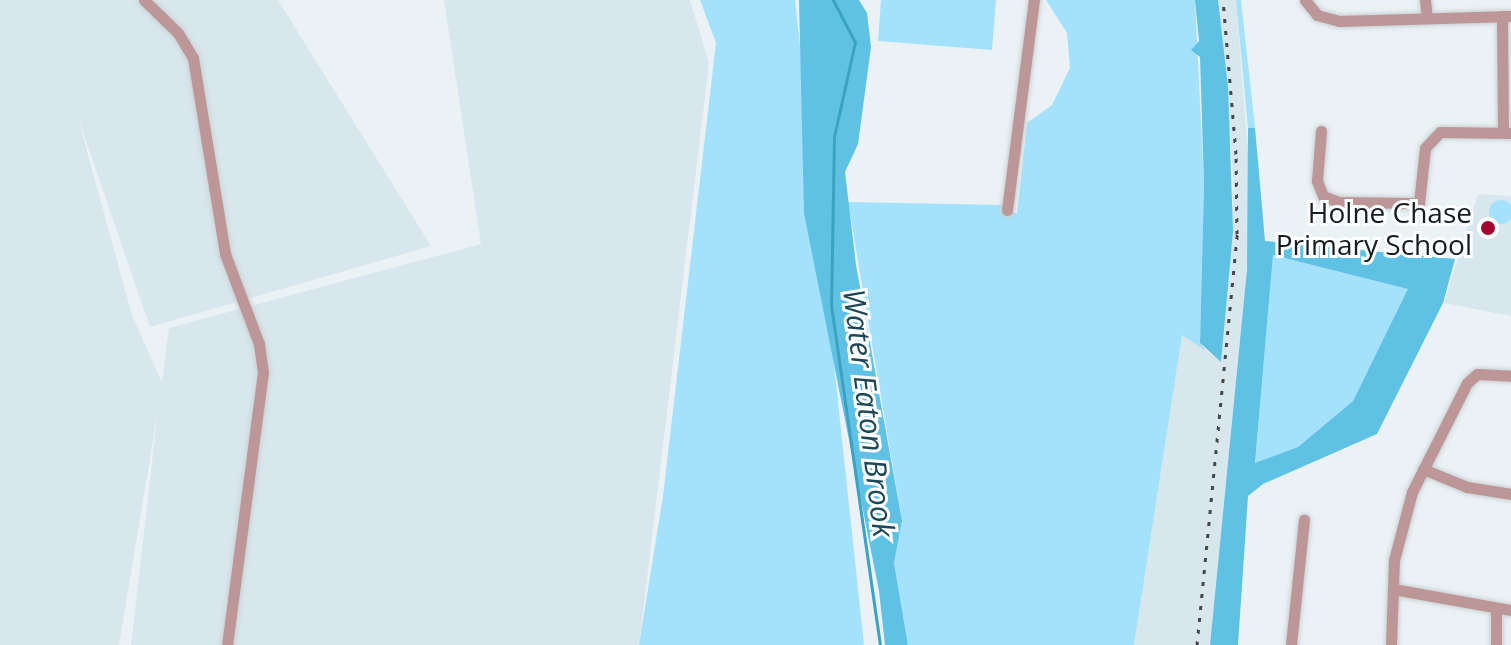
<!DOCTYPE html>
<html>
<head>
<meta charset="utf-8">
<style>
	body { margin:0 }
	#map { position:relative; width:1511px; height:645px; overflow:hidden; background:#ebf2f5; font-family:"Open Sans",sans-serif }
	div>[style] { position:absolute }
	.built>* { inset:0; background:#d8e7ed }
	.green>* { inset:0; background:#a3e2fa }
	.round { border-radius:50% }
	.forest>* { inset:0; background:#5fc2e4 }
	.stream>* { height:3px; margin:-1.5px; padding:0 1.5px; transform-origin:1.5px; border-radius:1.5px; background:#3aa2c3 }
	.roads { filter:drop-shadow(0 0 2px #c9d0d2) drop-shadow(0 0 2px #c9d0d2) }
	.street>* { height:11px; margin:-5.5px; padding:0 5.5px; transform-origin:5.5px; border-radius:5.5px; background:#bd9697 }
	.rail>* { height:3px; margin-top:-1.5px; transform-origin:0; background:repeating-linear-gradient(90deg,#454849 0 4px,transparent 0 12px) }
	.dots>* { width:22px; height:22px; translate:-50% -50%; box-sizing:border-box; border:4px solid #fdfeff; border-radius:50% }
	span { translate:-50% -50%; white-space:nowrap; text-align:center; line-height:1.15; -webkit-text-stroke:6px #fdfeff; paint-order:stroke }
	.poi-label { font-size:28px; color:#191b1c }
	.right { translate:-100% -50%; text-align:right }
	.water-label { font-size:30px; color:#1c4756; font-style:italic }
</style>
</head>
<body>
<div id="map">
	<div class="built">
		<div style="clip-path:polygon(0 0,278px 0,431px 246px,150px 327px,78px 118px,132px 315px,162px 383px,169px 328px,481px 244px,444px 0,690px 0,709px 63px,639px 645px,131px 645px,158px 411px,119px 645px,0 645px)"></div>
		<div style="clip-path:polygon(1218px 0,1236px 0,1250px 179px,1246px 277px,1210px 645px,1134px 645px,1182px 334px,1221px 361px,1234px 187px)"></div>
		<div style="clip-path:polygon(1478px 194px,1511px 196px,1511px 316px,1444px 303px)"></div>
	</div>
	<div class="green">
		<div style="clip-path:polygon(700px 0,795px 0,864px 645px,639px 645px,663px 496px,716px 43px)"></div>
		<div style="clip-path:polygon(881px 0,996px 0,992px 50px,878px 41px)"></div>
		<div style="clip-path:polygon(1046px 0,1195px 0,1204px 184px,1200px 343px,1206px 351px,1182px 335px,1134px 645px,908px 645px,894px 563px,902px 521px,848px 202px,1002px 205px,1017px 214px,1027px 123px,1052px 105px,1070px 68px,1067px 33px)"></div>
		<div style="clip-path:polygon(1236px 0,1241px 0,1255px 128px,1248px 128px)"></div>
		<div class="round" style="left:1489px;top:200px;width:24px;height:24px"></div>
		<div style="clip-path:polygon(1273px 254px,1409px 289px,1353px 401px,1298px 447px,1255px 464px)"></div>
	</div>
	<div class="forest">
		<div style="clip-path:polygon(799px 0,859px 0,867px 13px,871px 47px,858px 144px,845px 172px,856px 265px,902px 521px,894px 563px,908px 645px,885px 645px,879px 591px,804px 213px)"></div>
		<div style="clip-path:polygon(1195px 0,1218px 0,1228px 87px,1233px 231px,1221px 362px,1200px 343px,1204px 184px,1200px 57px,1191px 50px,1199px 41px)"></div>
		<div style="clip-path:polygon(evenodd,1248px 128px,1255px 128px,1265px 241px,1455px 259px,1443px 303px,1377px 434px,1263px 484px,1248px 496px,1238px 645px,1210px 645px,1247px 269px,1248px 128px,1273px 255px,1408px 289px,1353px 401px,1298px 447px,1255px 463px,1273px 255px)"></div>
	</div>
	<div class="stream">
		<div style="left:833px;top:0;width:47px;rotate:62.4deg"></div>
		<div style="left:855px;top:42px;width:97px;rotate:102.5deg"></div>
		<div style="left:834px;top:137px;width:168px;rotate:91deg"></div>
		<div style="left:831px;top:305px;width:344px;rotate:81.8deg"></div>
	</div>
	<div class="roads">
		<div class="street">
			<div style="left:144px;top:0;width:47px;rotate:44.1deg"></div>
			<div style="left:178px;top:33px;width:29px;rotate:59deg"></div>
			<div style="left:193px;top:58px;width:199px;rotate:80.7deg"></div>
			<div style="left:225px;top:254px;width:96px;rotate:69.3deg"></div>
			<div style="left:259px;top:344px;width:28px;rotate:82deg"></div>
			<div style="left:263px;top:372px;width:275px;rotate:97.5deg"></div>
			<div style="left:1305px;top:0;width:19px;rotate:51deg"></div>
			<div style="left:1317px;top:15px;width:23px;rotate:15deg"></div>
			<div style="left:1339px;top:21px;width:172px;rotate:-1.7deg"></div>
			<div style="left:1425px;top:0;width:18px;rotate:84deg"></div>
			<div style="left:1502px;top:16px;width:116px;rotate:89.5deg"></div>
			<div style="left:1321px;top:131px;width:50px;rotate:94.6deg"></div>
			<div style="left:1317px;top:181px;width:16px;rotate:68deg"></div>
			<div style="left:1323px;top:196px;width:17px;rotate:21deg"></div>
			<div style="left:1339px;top:202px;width:70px;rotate:0.8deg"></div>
			<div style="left:1409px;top:203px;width:10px"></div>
			<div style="left:1419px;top:203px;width:55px;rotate:-83.8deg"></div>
			<div style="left:1425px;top:148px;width:22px;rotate:-47deg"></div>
			<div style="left:1440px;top:132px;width:71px;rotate:0.8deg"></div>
			<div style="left:1007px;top:210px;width:212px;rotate:-82.7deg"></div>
			<div style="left:1423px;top:469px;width:48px;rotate:22.2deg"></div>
			<div style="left:1467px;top:487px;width:45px;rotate:9deg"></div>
			<div style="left:1393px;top:589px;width:120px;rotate:10.1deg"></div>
			<div style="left:1291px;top:645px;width:126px;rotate:-84.1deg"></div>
			<div style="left:1391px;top:645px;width:85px;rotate:-88deg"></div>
			<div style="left:1394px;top:560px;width:70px;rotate:-75.2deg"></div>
			<div style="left:1412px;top:492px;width:122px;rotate:-63.2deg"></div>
			<div style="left:1467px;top:383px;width:13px;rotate:-42deg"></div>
			<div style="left:1477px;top:374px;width:34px;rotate:3deg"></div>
			<div style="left:1496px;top:645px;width:35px;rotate:-90deg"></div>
		</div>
	</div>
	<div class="rail">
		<div style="left:1197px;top:645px;width:413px;rotate:-84.4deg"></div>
		<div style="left:1237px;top:234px;width:80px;rotate:-90.7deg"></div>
		<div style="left:1236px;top:154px;width:155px;rotate:-94.8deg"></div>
	</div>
	<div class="dots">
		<div style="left:1488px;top:228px;background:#a3052e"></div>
	</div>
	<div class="poi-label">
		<span class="right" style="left:1472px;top:228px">Holne Chase<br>Primary School</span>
	</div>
	<div class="water-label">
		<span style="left:869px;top:413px;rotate:83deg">Water Eaton Brook</span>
	</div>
</div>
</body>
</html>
